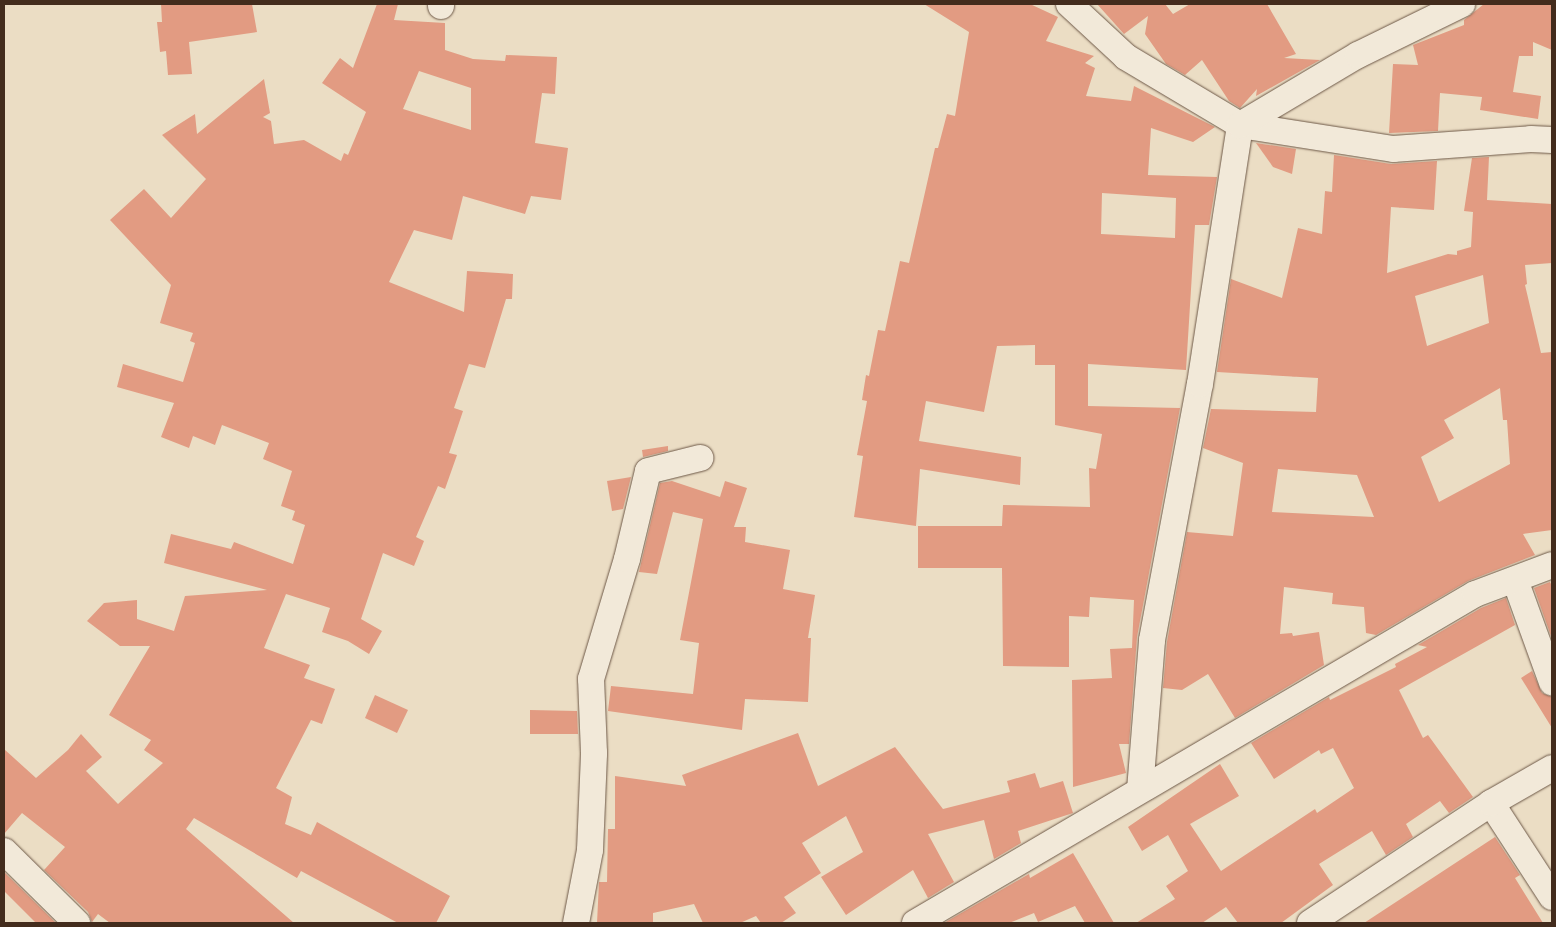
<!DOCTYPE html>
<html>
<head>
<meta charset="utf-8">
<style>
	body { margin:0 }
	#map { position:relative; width:1556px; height:927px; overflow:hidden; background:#ebddc4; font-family:Alegreya,serif }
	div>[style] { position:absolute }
	.building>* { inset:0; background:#e29b82 }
	.roads { filter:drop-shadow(0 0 1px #6d5847) drop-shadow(0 0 1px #6d5847) }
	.street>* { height:26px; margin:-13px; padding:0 13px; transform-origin:13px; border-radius:13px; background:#f2e9d9 }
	span { translate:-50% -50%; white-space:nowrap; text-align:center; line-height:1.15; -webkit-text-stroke:4px #f2e9d9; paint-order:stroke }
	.frame { position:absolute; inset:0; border:5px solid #432c1d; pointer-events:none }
</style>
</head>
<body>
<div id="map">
	<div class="building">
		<div style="clip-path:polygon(161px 4px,252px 4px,257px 32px,189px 42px,192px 74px,168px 75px,166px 51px,160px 52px,157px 22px,162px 22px)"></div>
		<div style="clip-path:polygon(evenodd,377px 4px,398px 4px,394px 20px,445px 23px,445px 50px,473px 59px,505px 61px,506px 55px,557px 57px,555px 94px,542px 93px,535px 143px,568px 148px,561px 200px,531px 196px,525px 214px,463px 196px,452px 240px,414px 230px,389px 282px,464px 312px,467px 271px,513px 274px,512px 299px,506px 299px,485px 368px,469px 364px,454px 408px,463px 411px,449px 453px,457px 455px,445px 489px,438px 486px,416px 537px,424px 541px,414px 566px,383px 553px,361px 619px,382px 631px,369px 654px,348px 641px,322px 632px,330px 608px,286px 594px,264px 648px,310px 665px,304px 678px,335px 689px,322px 724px,311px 720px,276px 788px,292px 797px,285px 824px,311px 835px,317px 822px,450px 896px,436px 923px,398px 923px,301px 871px,297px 878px,194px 818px,186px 829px,294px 923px,110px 923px,98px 914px,92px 922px,88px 912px,44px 870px,65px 847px,22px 813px,4px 834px,4px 749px,36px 778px,68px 750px,81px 734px,102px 757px,86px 771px,118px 804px,163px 763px,144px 750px,151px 740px,109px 715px,150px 646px,120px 646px,87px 621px,104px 603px,137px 600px,137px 619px,174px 631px,185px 596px,267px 590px,164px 563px,171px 534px,231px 549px,234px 542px,293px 564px,305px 525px,292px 520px,295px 511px,281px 506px,292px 471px,263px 459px,269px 443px,222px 425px,215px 445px,193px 436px,189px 448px,161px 437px,174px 403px,117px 387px,123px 364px,183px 382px,195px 343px,190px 341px,193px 333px,160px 323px,171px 285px,110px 220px,144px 189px,171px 218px,206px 179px,162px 135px,195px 114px,197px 134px,264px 79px,270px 113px,263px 117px,271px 121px,274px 144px,304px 140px,341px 161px,344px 153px,348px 155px,366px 112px,322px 83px,340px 58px,353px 68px,377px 4px,419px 71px,471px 88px,471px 130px,403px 109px,419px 71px)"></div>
		<div style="clip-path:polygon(evenodd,924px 4px,1030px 4px,1058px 17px,1046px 41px,1094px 56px,1085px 63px,1095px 68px,1086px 96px,1131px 101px,1134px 86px,1215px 127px,1193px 142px,1151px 128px,1148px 175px,1217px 177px,1209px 225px,1195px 225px,1186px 370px,1088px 364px,1088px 406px,1180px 408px,1137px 637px,1129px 744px,1119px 744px,1126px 773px,1073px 787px,1072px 680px,1112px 678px,1110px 649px,1132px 648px,1134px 600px,1090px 597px,1089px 617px,1069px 616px,1069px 667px,1003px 666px,1002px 568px,918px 568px,918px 526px,1002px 526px,1003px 505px,1090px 507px,1089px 468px,1096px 469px,1102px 434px,1055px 425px,1055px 365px,1035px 365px,1035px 345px,997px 346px,984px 412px,926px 401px,919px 441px,1021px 457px,1020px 485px,920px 469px,916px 526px,854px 517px,863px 456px,857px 455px,867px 401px,862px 400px,866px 375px,869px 376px,878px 330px,885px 331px,900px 261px,909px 263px,935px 148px,938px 148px,947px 114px,955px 116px,969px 32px,924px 4px,1102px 193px,1176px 198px,1175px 238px,1101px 234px,1102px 193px)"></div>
		<div style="clip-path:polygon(1097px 4px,1165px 4px,1173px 14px,1190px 4px,1267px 4px,1296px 54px,1284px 58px,1320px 60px,1256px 96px,1257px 89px,1240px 108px,1229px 101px,1202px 60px,1185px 75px,1166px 64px,1145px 34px,1148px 16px,1124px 34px)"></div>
		<div style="clip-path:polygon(1484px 4px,1552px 4px,1552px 50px,1533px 42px,1533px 56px,1519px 56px,1513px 92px,1541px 96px,1538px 119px,1480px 110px,1482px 97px,1440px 93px,1438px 131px,1389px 133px,1393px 64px,1418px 65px,1413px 45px,1464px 25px,1464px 20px)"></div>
		<div style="clip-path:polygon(1256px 143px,1296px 149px,1292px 174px,1273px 167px)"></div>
		<div style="clip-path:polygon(evenodd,1334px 155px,1391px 164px,1437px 161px,1434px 210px,1391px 207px,1387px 273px,1448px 254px,1457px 255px,1457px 251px,1471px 247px,1473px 212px,1464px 211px,1472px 158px,1489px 157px,1487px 200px,1552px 204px,1552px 263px,1525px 265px,1527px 284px,1525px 285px,1541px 353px,1552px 352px,1552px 530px,1523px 534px,1535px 555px,1468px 581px,1376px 635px,1366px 633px,1364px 607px,1332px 604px,1333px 593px,1284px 587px,1280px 634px,1292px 633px,1293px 636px,1319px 632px,1324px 665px,1235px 718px,1208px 674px,1182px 690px,1163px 688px,1167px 642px,1187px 532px,1233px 536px,1243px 463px,1203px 448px,1211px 409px,1316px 412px,1318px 378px,1217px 372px,1231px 279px,1282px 298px,1298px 228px,1322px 234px,1325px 191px,1332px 192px,1334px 155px,1483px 275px,1489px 323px,1427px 346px,1415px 296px,1483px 275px,1334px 155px,1500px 388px,1503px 420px,1507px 420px,1510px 464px,1439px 502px,1421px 457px,1454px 438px,1444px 420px,1500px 388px,1334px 155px,1278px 469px,1357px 475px,1374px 517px,1272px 512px,1278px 469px)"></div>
		<div style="clip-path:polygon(668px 446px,668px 451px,643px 457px,642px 450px)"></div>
		<div style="clip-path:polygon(631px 477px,623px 509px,612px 511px,607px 481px)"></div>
		<div style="clip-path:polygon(672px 481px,720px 497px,725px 481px,747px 488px,734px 527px,746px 527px,745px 542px,790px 550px,783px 589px,815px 595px,808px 638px,811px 638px,808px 702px,745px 699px,742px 730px,608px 711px,611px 686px,693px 694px,699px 643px,680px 640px,703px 519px,673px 512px,657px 574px,639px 572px,660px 483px)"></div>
		<div style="clip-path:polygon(1550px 582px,1552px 586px,1552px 639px,1534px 588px)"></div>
		<div style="clip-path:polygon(1506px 598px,1515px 625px,1399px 690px,1423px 738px,1428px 735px,1473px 797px,1449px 813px,1440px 801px,1406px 824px,1413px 837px,1386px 855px,1372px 831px,1319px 864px,1333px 885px,1281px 923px,1238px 923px,1226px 907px,1202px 923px,1136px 923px,1175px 899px,1166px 886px,1188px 871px,1168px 835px,1142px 851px,1128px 827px,1220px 764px,1239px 796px,1190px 824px,1221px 871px,1315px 809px,1317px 813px,1354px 788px,1333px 748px,1321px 754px,1319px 750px,1274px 779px,1251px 743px,1329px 697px,1330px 700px,1396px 667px,1395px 664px,1427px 647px,1418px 645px,1481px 608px)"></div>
		<div style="clip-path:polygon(1532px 671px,1542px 693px,1552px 697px,1552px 728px,1521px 678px)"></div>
		<div style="clip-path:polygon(375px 695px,408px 710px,397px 733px,365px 718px)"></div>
		<div style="clip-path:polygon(530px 710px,577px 711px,578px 734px,530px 734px)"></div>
		<div style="clip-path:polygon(798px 733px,818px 786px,895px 747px,943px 809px,1010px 792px,1007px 781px,1035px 773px,1040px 788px,1063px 781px,1073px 813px,1018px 831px,1021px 843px,994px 859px,984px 820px,928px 834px,954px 882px,928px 898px,913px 870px,846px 915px,821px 877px,863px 852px,846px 816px,802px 843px,821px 873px,784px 897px,796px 913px,781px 923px,761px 923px,756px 916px,740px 923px,703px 923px,694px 904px,653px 913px,653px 923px,597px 923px,599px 882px,607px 882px,608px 829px,615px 829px,615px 776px,686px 786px,682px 775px)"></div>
		<div style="clip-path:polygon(1495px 837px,1520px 875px,1515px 878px,1543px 923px,1364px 923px)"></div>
		<div style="clip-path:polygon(1073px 853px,1114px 923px,1085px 923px,1075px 906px,1038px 922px,1034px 913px,1009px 923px,944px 923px,1029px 874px,1030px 878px)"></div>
		<div style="clip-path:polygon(4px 872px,56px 923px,36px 923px,4px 891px)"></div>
	</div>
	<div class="roads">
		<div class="street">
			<div style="left:441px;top:4px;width:2px;rotate:90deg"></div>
			<div style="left:1069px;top:4px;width:78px;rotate:42.9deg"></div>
			<div style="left:1126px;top:57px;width:133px;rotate:30.8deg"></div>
			<div style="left:1240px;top:125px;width:155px;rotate:8.9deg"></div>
			<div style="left:1393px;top:149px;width:138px;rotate:-4.1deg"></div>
			<div style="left:1531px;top:139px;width:21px;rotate:3deg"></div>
			<div style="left:1515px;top:580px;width:109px;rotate:70.1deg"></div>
			<div style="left:1140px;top:790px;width:150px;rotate:-85.4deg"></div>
			<div style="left:1152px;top:640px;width:260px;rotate:-79.4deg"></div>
			<div style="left:1200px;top:384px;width:262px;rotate:-81.2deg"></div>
			<div style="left:1240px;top:125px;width:137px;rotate:-30.7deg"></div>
			<div style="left:1358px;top:55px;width:116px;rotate:-26.1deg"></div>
			<div style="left:1491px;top:803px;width:112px;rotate:57deg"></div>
			<div style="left:4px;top:851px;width:103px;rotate:44.6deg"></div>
			<div style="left:576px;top:923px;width:74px;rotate:-79.1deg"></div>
			<div style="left:590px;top:850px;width:97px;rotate:-87.6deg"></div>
			<div style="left:594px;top:753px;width:74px;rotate:-92.3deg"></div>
			<div style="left:591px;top:679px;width:125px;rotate:-73.3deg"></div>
			<div style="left:627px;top:559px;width:90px;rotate:-76.6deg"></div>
			<div style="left:648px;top:471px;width:54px;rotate:-14deg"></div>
			<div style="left:915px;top:923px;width:649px;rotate:-30.43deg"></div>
			<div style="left:1475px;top:594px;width:82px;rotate:-20.6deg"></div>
			<div style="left:1310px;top:923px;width:217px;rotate:-33.5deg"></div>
			<div style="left:1491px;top:803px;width:70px;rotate:-29.8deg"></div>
		</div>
	</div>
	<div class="frame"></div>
</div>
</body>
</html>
